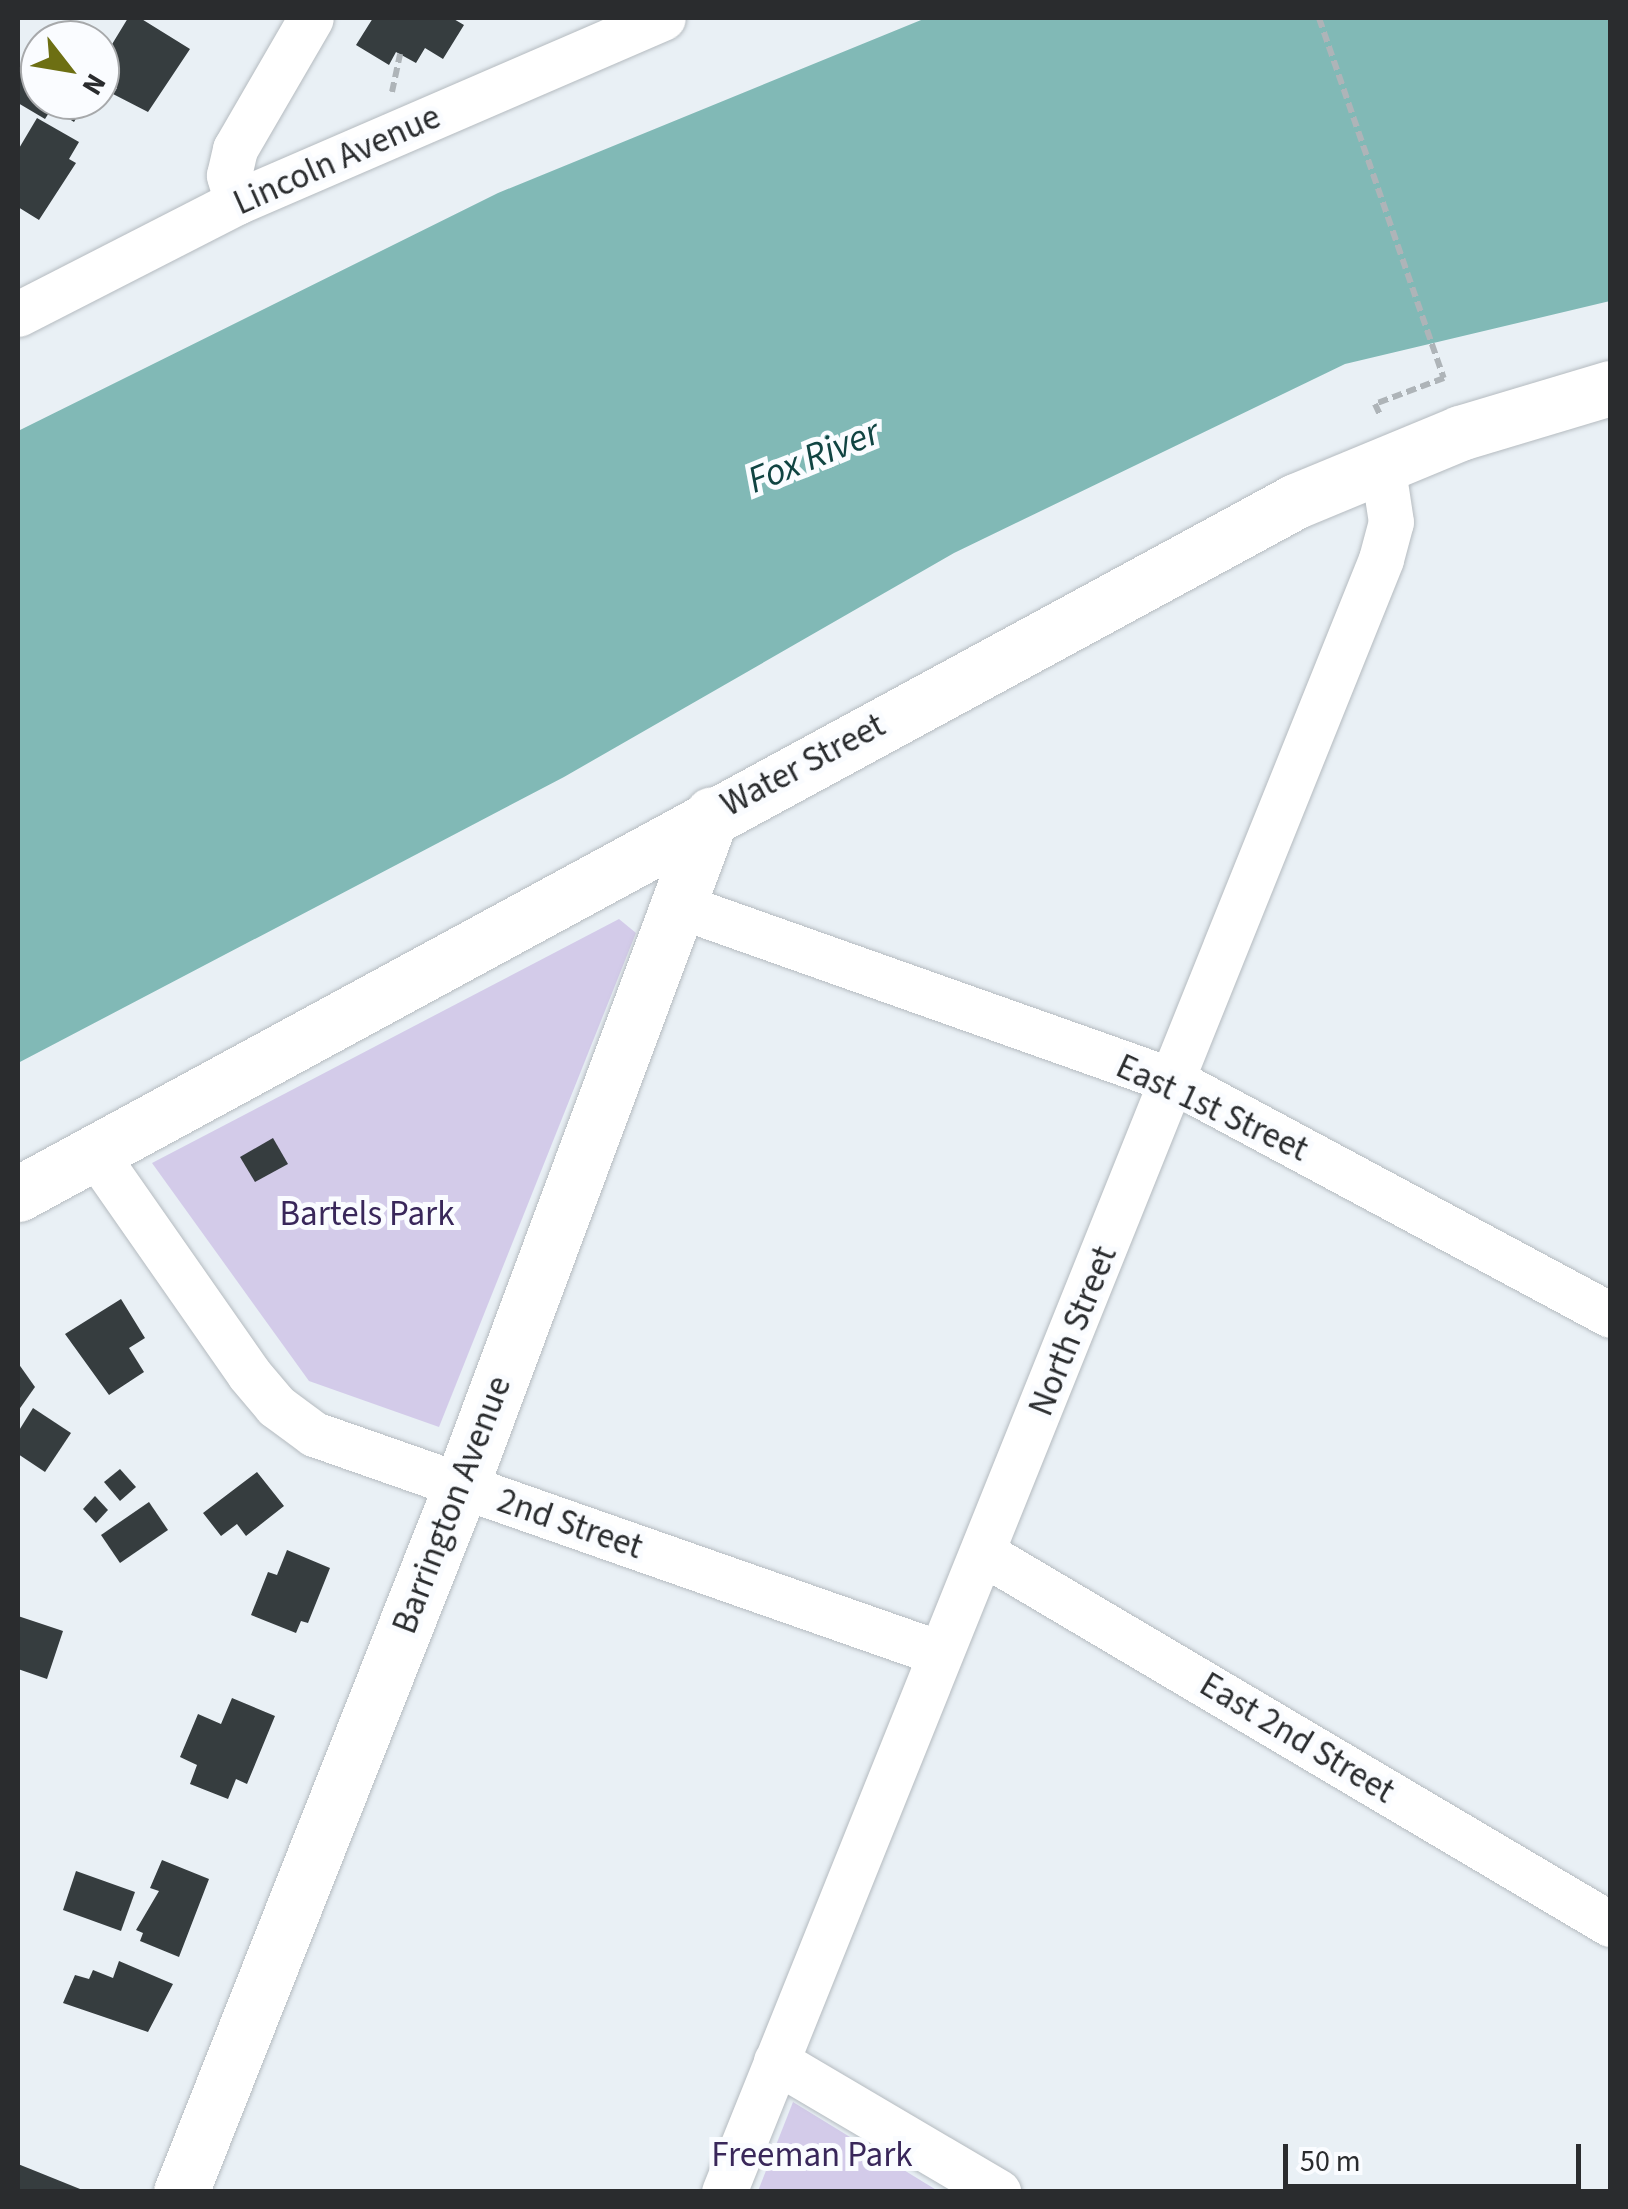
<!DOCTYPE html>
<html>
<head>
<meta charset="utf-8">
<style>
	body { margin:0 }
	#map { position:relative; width:1628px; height:2209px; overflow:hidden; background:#e9f0f5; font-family:"Source Sans 3",sans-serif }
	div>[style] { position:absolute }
	.green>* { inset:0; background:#d3cbe9 }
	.water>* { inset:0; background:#81b9b6 }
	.building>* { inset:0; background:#363d3f }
	.path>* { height:6px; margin-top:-3px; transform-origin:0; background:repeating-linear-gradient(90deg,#aeb4b8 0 10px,transparent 0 15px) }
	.roads { filter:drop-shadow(0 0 2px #b5bbc0) drop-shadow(0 0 2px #b5bbc0) }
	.street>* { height:45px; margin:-22.5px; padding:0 22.5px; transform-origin:22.5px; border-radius:22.5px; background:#fff }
	.secondary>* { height:55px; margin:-27.5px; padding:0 27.5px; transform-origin:27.5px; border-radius:27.5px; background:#fff }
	span { translate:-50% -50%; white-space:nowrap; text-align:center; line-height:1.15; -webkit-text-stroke:10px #fafcff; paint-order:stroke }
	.street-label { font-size:35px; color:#2a2c2e }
	.park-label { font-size:35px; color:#39275a }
	.water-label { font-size:38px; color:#104442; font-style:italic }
	.frame { position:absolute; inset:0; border:20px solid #2a2c2e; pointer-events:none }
	.north { position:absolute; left:20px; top:20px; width:100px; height:100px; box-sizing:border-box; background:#fafcff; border:2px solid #a7a9ab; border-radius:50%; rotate:121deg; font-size:28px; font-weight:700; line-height:40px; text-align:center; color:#2a2c2e }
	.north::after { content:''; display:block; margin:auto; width:35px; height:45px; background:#6d6f13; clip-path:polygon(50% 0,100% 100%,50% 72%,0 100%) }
	.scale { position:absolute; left:1283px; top:2144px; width:298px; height:45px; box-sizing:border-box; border:5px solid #2a2c2e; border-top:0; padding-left:12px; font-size:30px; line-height:35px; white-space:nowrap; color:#2a2c2e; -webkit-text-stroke:8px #fafcff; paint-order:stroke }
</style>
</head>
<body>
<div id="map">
	<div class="green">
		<div style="clip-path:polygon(619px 919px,636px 933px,439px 1427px,309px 1381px,152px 1163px)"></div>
		<div style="clip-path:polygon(793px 2102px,938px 2191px,758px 2191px)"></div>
	</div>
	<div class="water">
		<div style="clip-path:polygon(926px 18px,1610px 18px,1610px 301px,1345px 364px,954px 553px,564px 777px,18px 1063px,18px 431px,498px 193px)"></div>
	</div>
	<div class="building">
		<div style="clip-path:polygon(128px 18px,140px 18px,190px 49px,148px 112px,113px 94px,117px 88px,100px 78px,100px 64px)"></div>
		<div style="clip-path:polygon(373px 18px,452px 18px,464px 25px,443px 59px,425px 48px,416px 63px,396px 52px,389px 65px,356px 45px)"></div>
		<div style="clip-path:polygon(26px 59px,40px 67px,40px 100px,87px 100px,74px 122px,52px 108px,45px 119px,18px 103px,18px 75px)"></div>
		<div style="clip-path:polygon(37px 118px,79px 142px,69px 159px,76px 163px,39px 220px,18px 207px,18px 150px)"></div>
		<div style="clip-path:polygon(273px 1138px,288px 1164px,255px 1182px,240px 1157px)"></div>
		<div style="clip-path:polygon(121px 1299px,145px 1338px,129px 1348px,144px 1372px,109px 1395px,65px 1334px)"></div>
		<div style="clip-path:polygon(18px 1363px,35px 1387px,18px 1411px)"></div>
		<div style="clip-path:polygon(33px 1408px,71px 1433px,45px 1472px,18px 1454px,18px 1432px)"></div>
		<div style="clip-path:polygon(120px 1469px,136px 1487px,120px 1501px,104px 1482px)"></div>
		<div style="clip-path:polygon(257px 1472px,284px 1506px,246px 1536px,237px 1524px,221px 1536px,203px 1513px)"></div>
		<div style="clip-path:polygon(95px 1496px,108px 1510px,96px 1523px,83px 1509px)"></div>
		<div style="clip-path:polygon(149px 1502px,168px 1530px,120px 1563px,101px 1535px)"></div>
		<div style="clip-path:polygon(287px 1550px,330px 1568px,308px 1623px,301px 1621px,296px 1633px,251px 1615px,268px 1572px,277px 1575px)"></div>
		<div style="clip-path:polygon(18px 1616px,63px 1631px,47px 1679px,18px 1669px)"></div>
		<div style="clip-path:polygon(232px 1698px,275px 1716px,247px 1784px,236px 1779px,228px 1799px,190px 1784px,197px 1765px,180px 1757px,198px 1714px,221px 1724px)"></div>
		<div style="clip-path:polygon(162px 1860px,209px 1879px,179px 1957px,140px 1941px,143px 1933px,136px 1930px,159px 1891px,150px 1888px)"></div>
		<div style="clip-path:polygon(76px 1871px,135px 1892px,121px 1931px,63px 1910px)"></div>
		<div style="clip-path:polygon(119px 1961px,173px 1984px,148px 2032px,63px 2003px,75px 1975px,89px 1979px,93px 1970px,113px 1978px)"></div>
		<div style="clip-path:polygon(18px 2164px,85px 2191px,85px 2192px,18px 2192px)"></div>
	</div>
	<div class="path">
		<div style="left:1319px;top:18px;width:381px;rotate:70.9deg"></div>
		<div style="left:1444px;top:378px;width:74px;rotate:159.4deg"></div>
		<div style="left:1375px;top:404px;width:14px;rotate:65deg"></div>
		<div style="left:392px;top:92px;width:39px;rotate:-78deg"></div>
	</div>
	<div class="roads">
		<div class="street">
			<div style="left:237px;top:202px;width:28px;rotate:-107deg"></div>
			<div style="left:229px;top:175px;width:27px;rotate:-77deg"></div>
			<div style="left:235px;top:149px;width:151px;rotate:-59.9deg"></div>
			<div style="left:18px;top:314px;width:246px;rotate:-27.1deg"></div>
			<div style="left:237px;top:202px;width:464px;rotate:-23.4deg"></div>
			<div style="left:680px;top:906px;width:524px;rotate:19.51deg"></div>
			<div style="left:1174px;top:1081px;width:495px;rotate:28.2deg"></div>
			<div style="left:95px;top:1153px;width:269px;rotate:55.1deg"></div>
			<div style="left:249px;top:1374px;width:42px;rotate:49.8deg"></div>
			<div style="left:276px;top:1406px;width:47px;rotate:36.4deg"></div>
			<div style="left:314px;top:1434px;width:662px;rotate:19.31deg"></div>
			<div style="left:983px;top:1553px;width:729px;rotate:30.61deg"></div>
			<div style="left:776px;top:2061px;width:258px;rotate:30.5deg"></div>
			<div style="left:724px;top:2192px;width:1760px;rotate:-68.08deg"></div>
			<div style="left:1381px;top:559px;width:38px;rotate:-75deg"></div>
			<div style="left:1391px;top:522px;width:60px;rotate:-98.7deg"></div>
		</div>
		<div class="secondary">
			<div style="left:18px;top:1194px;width:1454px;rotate:-28.47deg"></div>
			<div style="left:1296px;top:501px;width:178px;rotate:-22.5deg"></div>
			<div style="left:1460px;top:433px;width:157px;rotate:-16.7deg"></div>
			<div style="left:181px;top:2192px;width:759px;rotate:-68.37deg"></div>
			<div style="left:461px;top:1486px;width:717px;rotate:-69.52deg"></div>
		</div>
	</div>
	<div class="street-label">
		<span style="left:337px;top:160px;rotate:-24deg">Lincoln Avenue</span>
		<span style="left:803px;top:765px;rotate:-28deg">Water Street</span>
		<span style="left:1212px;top:1108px;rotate:25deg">East 1st Street</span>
		<span style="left:1073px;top:1331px;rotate:-68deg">North Street</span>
		<span style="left:452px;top:1505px;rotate:-69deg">Barrington Avenue</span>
		<span style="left:570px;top:1524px;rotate:19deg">2nd Street</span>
		<span style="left:1297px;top:1738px;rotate:31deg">East 2nd Street</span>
	</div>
	<div class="park-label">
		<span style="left:367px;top:1214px">Bartels Park</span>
		<span style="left:812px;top:2155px">Freeman Park</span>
	</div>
	<div class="water-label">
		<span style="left:814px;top:457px;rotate:-22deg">Fox River</span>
	</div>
	<div class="frame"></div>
	<div class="north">N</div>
	<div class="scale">50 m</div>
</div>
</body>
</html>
